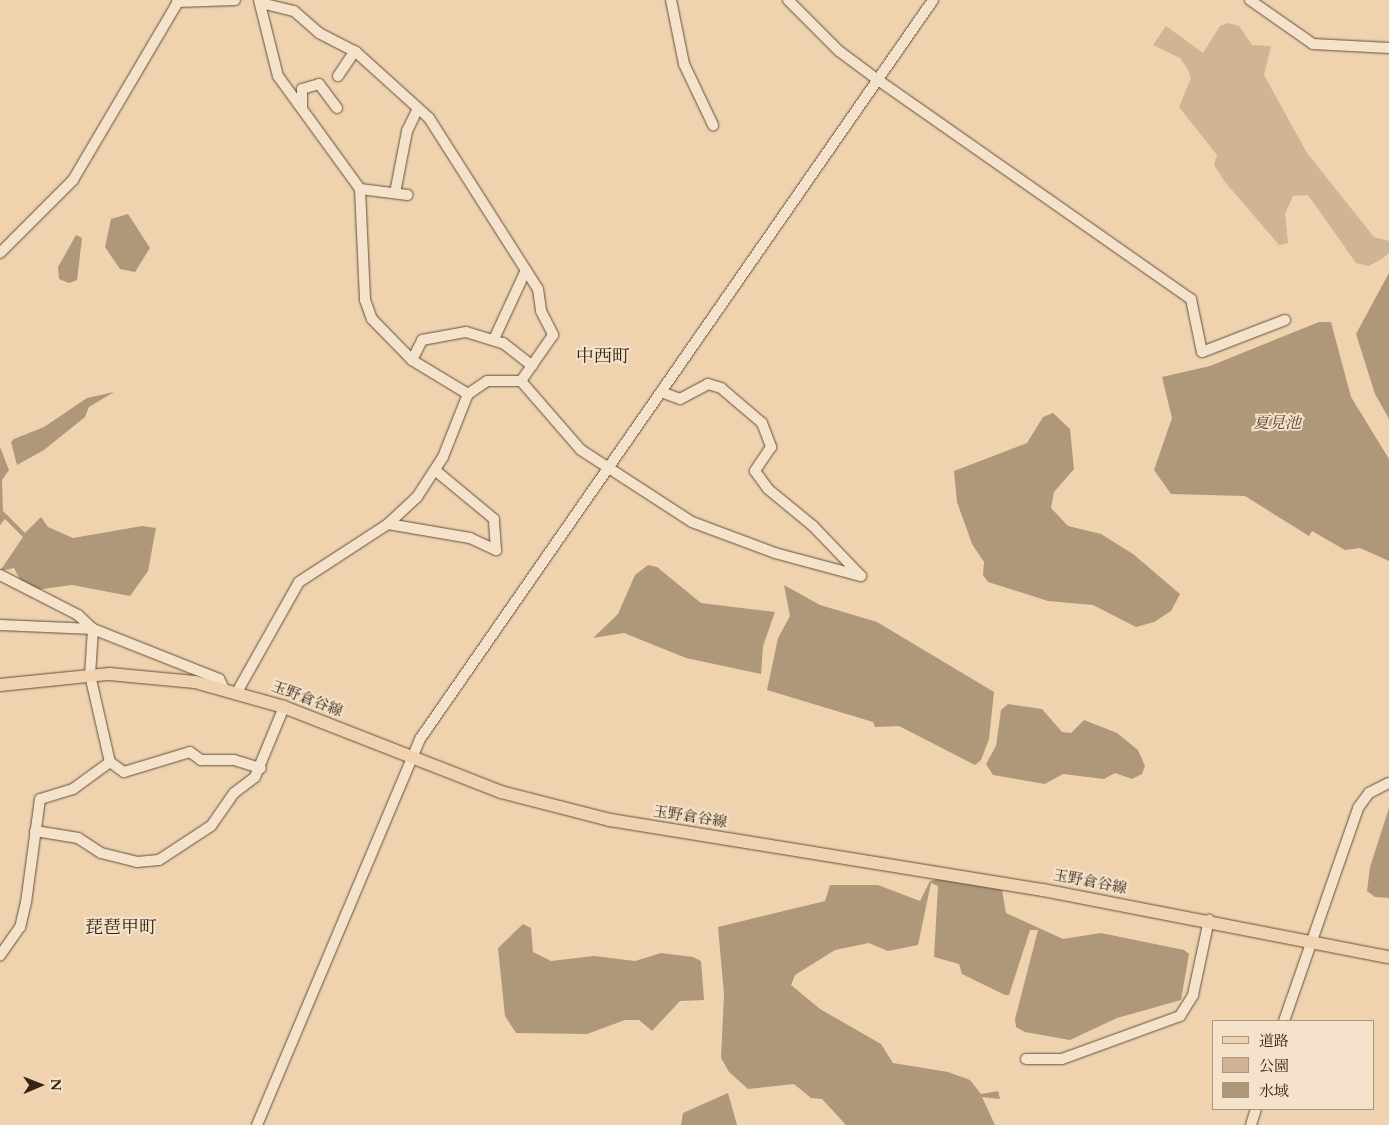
<!DOCTYPE html>
<html>
<head>
<meta charset="utf-8">
<style>
	body { margin:0 }
	#map { position:relative; width:1389px; height:1125px; overflow:hidden; background:#eed3ae; font-family:Cardo,"Noto Serif JP",serif }
	div>[style] { position:absolute }
	.green>* { inset:0; background:#cfb594 }
	.water>* { inset:0; background:#af977a }
	.roads { filter:drop-shadow(0 0 1px #634f3c) drop-shadow(0 0 1px #634f3c) }
	.minor>* { height:10px; margin:-5px; padding:0 5px; transform-origin:5px; border-radius:5px; background:#f4e2ca }
	.major>* { height:12px; margin:-6px; padding:0 6px; transform-origin:6px; border-radius:6px; background:#eed3ae }
	span { translate:-50% -50%; white-space:nowrap; text-align:center; line-height:1.15; -webkit-text-stroke:4px #f4e2ca; paint-order:stroke }
	.street-label { font-size:15px; color:#352316 }
	.water-label { font-size:16px; color:#5a4634; font-style:italic }
	.quarter-label { font-size:18px; color:#352316 }
	.legend { position:absolute; left:1212px; top:1020px; width:162px; height:90px; box-sizing:border-box; background:#f4e2ca; border:1px solid #a89682; margin:0; padding:6px 9px; list-style:none; font-size:15px; color:#352316 }
	.legend li { display:flex; align-items:center; gap:10px; height:25px }
	.legend b { width:25px; border:1px solid #a89682 }
	.north { position:absolute; left:15px; top:1060px; width:50px; height:50px; -webkit-text-stroke:4px #f4e2ca; paint-order:stroke; rotate:89deg; font-size:14px; font-weight:700; line-height:20px; text-align:center; color:#352316 }
	.north::after { content:''; display:block; margin:auto; width:18px; height:22px; background:#352316; clip-path:polygon(50% 0,100% 100%,50% 72%,0 100%) }
</style>
</head>
<body>
<div id="map">
	<div class="green">
		<div style="clip-path:polygon(1228px 23px,1239px 26px,1252px 45px,1271px 46px,1264px 75px,1307px 153px,1374px 237px,1389px 241px,1389px 253px,1383px 258px,1369px 266px,1356px 263px,1308px 195px,1293px 196px,1285px 214px,1288px 243px,1279px 245px,1225px 182px,1214px 165px,1217px 155px,1179px 107px,1191px 78px,1188px 70px,1180px 58px,1153px 45px,1166px 26px,1203px 53px,1220px 26px)"></div>
	</div>
	<div class="water">
		<div style="clip-path:polygon(128px 214px,150px 248px,135px 272px,120px 269px,105px 247px,111px 219px)"></div>
		<div style="clip-path:polygon(76px 235px,82px 238px,77px 280px,69px 283px,59px 279px,58px 267px)"></div>
		<div style="clip-path:polygon(1389px 273px,1389px 419px,1375px 394px,1356px 334px)"></div>
		<div style="clip-path:polygon(1319px 322px,1331px 322px,1351px 397px,1389px 459px,1389px 561px,1360px 548px,1345px 550px,1312px 531px,1309px 536px,1245px 496px,1171px 494px,1154px 470px,1172px 418px,1162px 377px,1210px 366px)"></div>
		<div style="clip-path:polygon(114px 392px,89px 407px,85px 417px,44px 450px,17px 465px,11px 442px,14px 439px,44px 427px,87px 398px)"></div>
		<div style="clip-path:polygon(1053px 413px,1070px 429px,1074px 469px,1054px 492px,1051px 508px,1068px 526px,1101px 534px,1133px 554px,1180px 594px,1171px 611px,1154px 622px,1136px 627px,1093px 605px,1048px 601px,988px 582px,983px 575px,984px 562px,972px 544px,957px 502px,954px 471px,1027px 443px,1043px 417px)"></div>
		<div style="clip-path:polygon(0 447px,9px 470px,2px 480px,3px 511px,25px 533px,41px 517px,48px 527px,73px 538px,142px 526px,156px 528px,148px 571px,130px 596px,72px 585px,35px 590px,22px 583px,14px 568px,0 571px,23px 537px,5px 519px,0 525px)"></div>
		<div style="clip-path:polygon(648px 565px,657px 567px,701px 603px,775px 612px,763px 646px,761px 674px,686px 658px,624px 633px,593px 638px,618px 614px,635px 575px)"></div>
		<div style="clip-path:polygon(784px 585px,820px 605px,877px 622px,994px 692px,989px 739px,981px 760px,975px 765px,899px 726px,875px 727px,873px 722px,767px 690px,778px 638px,790px 616px)"></div>
		<div style="clip-path:polygon(1008px 704px,1042px 709px,1062px 732px,1071px 733px,1084px 720px,1117px 733px,1138px 750px,1145px 766px,1142px 774px,1132px 779px,1115px 773px,1104px 779px,1063px 774px,1045px 784px,993px 775px,986px 764px,996px 746px,1001px 710px)"></div>
		<div style="clip-path:polygon(1389px 808px,1389px 898px,1375px 897px,1367px 891px,1370px 867px)"></div>
		<div style="clip-path:polygon(939px 879px,1002px 890px,1006px 913px,1063px 939px,1101px 933px,1184px 950px,1189px 954px,1181px 1000px,1117px 1018px,1070px 1040px,1025px 1032px,1016px 1027px,1015px 1019px,1038px 930px,1030px 930px,1009px 995px,1005px 995px,962px 974px,959px 964px,934px 957px,938px 886px,931px 883px,918px 945px,888px 951px,869px 943px,835px 950px,795px 975px,791px 985px,820px 1009px,881px 1044px,893px 1063px,948px 1072px,970px 1080px,981px 1094px,998px 1091px,1000px 1099px,982px 1097px,995px 1125px,846px 1125px,822px 1099px,811px 1098px,794px 1084px,748px 1089px,729px 1072px,721px 1058px,724px 994px,718px 927px,825px 901px,830px 885px,878px 885px,920px 901px,930px 881px)"></div>
		<div style="clip-path:polygon(523px 924px,531px 928px,533px 952px,551px 961px,594px 956px,635px 961px,661px 953px,693px 957px,701px 961px,704px 1000px,680px 1001px,652px 1031px,639px 1020px,625px 1020px,587px 1034px,516px 1033px,505px 1016px,498px 948px)"></div>
		<div style="clip-path:polygon(728px 1093px,737px 1125px,681px 1125px,683px 1113px)"></div>
	</div>
	<div class="roads">
		<div class="minor">
			<div style="left:259px;top:0;width:78px;rotate:76deg"></div>
			<div style="left:278px;top:76px;width:140px;rotate:54deg"></div>
			<div style="left:360px;top:189px;width:111px;rotate:87.4deg"></div>
			<div style="left:365px;top:300px;width:20px;rotate:70deg"></div>
			<div style="left:372px;top:319px;width:57px;rotate:45.7deg"></div>
			<div style="left:412px;top:360px;width:66px;rotate:31.3deg"></div>
			<div style="left:671px;top:0;width:65px;rotate:78.5deg"></div>
			<div style="left:684px;top:64px;width:68px;rotate:64.6deg"></div>
			<div style="left:788px;top:0;width:72px;rotate:45deg"></div>
			<div style="left:839px;top:51px;width:49px;rotate:36.6deg"></div>
			<div style="left:878px;top:80px;width:382px;rotate:35deg"></div>
			<div style="left:1191px;top:299px;width:54px;rotate:78.3deg"></div>
			<div style="left:1202px;top:352px;width:89px;rotate:-21.1deg"></div>
			<div style="left:1250px;top:0;width:77px;rotate:34.9deg"></div>
			<div style="left:1313px;top:44px;width:76px;rotate:3deg"></div>
			<div style="left:177px;top:2px;width:58px;rotate:-2deg"></div>
			<div style="left:261px;top:3px;width:34px;rotate:14deg"></div>
			<div style="left:294px;top:11px;width:33px;rotate:41deg"></div>
			<div style="left:319px;top:33px;width:42px;rotate:27.2deg"></div>
			<div style="left:356px;top:52px;width:98px;rotate:42.1deg"></div>
			<div style="left:429px;top:118px;width:203px;rotate:57.5deg"></div>
			<div style="left:538px;top:289px;width:22px;rotate:82deg"></div>
			<div style="left:541px;top:311px;width:27px;rotate:63deg"></div>
			<div style="left:553px;top:335px;width:56px;rotate:124.8deg"></div>
			<div style="left:338px;top:76px;width:30px;rotate:-56deg"></div>
			<div style="left:302px;top:108px;width:19px;rotate:-90deg"></div>
			<div style="left:302px;top:89px;width:18px;rotate:-16deg"></div>
			<div style="left:319px;top:84px;width:30px;rotate:53deg"></div>
			<div style="left:360px;top:189px;width:48px;rotate:7.1deg"></div>
			<div style="left:395px;top:193px;width:63px;rotate:-79deg"></div>
			<div style="left:407px;top:131px;width:25px;rotate:-64deg"></div>
			<div style="left:0;top:253px;width:103px;rotate:-45deg"></div>
			<div style="left:73px;top:180px;width:209px;rotate:-59.5deg"></div>
			<div style="left:494px;top:339px;width:76px;rotate:-65.1deg"></div>
			<div style="left:412px;top:360px;width:22px;rotate:-63deg"></div>
			<div style="left:422px;top:340px;width:45px;rotate:-10.3deg"></div>
			<div style="left:466px;top:332px;width:39px;rotate:17deg"></div>
			<div style="left:503px;top:343px;width:37px;rotate:38deg"></div>
			<div style="left:661px;top:392px;width:20px;rotate:20deg"></div>
			<div style="left:680px;top:399px;width:32px;rotate:-28deg"></div>
			<div style="left:708px;top:384px;width:14px;rotate:17deg"></div>
			<div style="left:721px;top:388px;width:54px;rotate:40.5deg"></div>
			<div style="left:762px;top:423px;width:26px;rotate:69deg"></div>
			<div style="left:771px;top:447px;width:29px;rotate:124deg"></div>
			<div style="left:755px;top:471px;width:22px;rotate:54deg"></div>
			<div style="left:768px;top:489px;width:58px;rotate:39.4deg"></div>
			<div style="left:813px;top:526px;width:69px;rotate:46.2deg"></div>
			<div style="left:388px;top:524px;width:83px;rotate:9.7deg"></div>
			<div style="left:470px;top:538px;width:29px;rotate:25deg"></div>
			<div style="left:496px;top:550px;width:31px;rotate:-94deg"></div>
			<div style="left:494px;top:519px;width:75px;rotate:-140.4deg"></div>
			<div style="left:0;top:575px;width:88px;rotate:27.1deg"></div>
			<div style="left:78px;top:615px;width:21px;rotate:43deg"></div>
			<div style="left:93px;top:629px;width:46px;rotate:93.7deg"></div>
			<div style="left:90px;top:675px;width:89px;rotate:77.1deg"></div>
			<div style="left:110px;top:762px;width:46px;rotate:143.9deg"></div>
			<div style="left:73px;top:789px;width:34px;rotate:163deg"></div>
			<div style="left:40px;top:799px;width:104px;rotate:97.7deg"></div>
			<div style="left:26px;top:902px;width:26px;rotate:103deg"></div>
			<div style="left:20px;top:927px;width:35px;rotate:125deg"></div>
			<div style="left:0;top:625px;width:93px;rotate:2.5deg"></div>
			<div style="left:93px;top:629px;width:136px;rotate:21.6deg"></div>
			<div style="left:219px;top:679px;width:11px;rotate:63deg"></div>
			<div style="left:237px;top:692px;width:126px;rotate:-60.6deg"></div>
			<div style="left:299px;top:582px;width:106px;rotate:-33.1deg"></div>
			<div style="left:388px;top:524px;width:40px;rotate:-43deg"></div>
			<div style="left:417px;top:497px;width:48px;rotate:-57deg"></div>
			<div style="left:443px;top:457px;width:68px;rotate:-68.4deg"></div>
			<div style="left:468px;top:394px;width:23px;rotate:-34deg"></div>
			<div style="left:487px;top:381px;width:34px"></div>
			<div style="left:521px;top:381px;width:91px;rotate:49deg"></div>
			<div style="left:581px;top:450px;width:132px;rotate:33deg"></div>
			<div style="left:692px;top:522px;width:89px;rotate:20.5deg"></div>
			<div style="left:775px;top:553px;width:89px;rotate:15deg"></div>
			<div style="left:110px;top:762px;width:17px;rotate:36deg"></div>
			<div style="left:124px;top:772px;width:69px;rotate:-16.9deg"></div>
			<div style="left:190px;top:752px;width:14px;rotate:36deg"></div>
			<div style="left:201px;top:760px;width:33px"></div>
			<div style="left:234px;top:760px;width:28px;rotate:17deg"></div>
			<div style="left:35px;top:831px;width:44px;rotate:9.2deg"></div>
			<div style="left:78px;top:838px;width:27px;rotate:33deg"></div>
			<div style="left:101px;top:853px;width:37px;rotate:14deg"></div>
			<div style="left:137px;top:862px;width:22px;rotate:-5deg"></div>
			<div style="left:159px;top:860px;width:62px;rotate:-33.2deg"></div>
			<div style="left:211px;top:826px;width:40px;rotate:-55.1deg"></div>
			<div style="left:234px;top:793px;width:26px;rotate:-37deg"></div>
			<div style="left:255px;top:777px;width:76px;rotate:-67.5deg"></div>
			<div style="left:1284px;top:1021px;width:225px;rotate:-70.8deg"></div>
			<div style="left:1358px;top:808px;width:19px;rotate:-54deg"></div>
			<div style="left:1369px;top:793px;width:22px;rotate:-27deg"></div>
			<div style="left:1026px;top:1059px;width:36px"></div>
			<div style="left:1062px;top:1059px;width:126px;rotate:-20deg"></div>
			<div style="left:1180px;top:1016px;width:25px;rotate:-58deg"></div>
			<div style="left:1193px;top:995px;width:77px;rotate:-78deg"></div>
			<div style="left:257px;top:1125px;width:419px;rotate:-67.1deg"></div>
			<div style="left:420px;top:739px;width:900px;rotate:-55.23deg"></div>
			<div style="left:1251px;top:1125px;width:17px;rotate:-73deg"></div>
		</div>
		<div class="major">
			<div style="left:0;top:685px;width:110px;rotate:-5.8deg"></div>
			<div style="left:109px;top:674px;width:86px;rotate:5.3deg"></div>
			<div style="left:195px;top:682px;width:92px;rotate:15.7deg"></div>
			<div style="left:284px;top:707px;width:233px;rotate:21.4deg"></div>
			<div style="left:501px;top:792px;width:113px;rotate:14.4deg"></div>
			<div style="left:610px;top:820px;width:439px;rotate:9.2deg"></div>
			<div style="left:1043px;top:890px;width:352px;rotate:11deg"></div>
		</div>
	</div>
	<div class="street-label">
		<span style="left:307px;top:699px;rotate:21deg">玉野倉谷線</span>
		<span style="left:690px;top:817px;rotate:9deg">玉野倉谷線</span>
		<span style="left:1090px;top:882px;rotate:11deg">玉野倉谷線</span>
	</div>
	<div class="water-label">
		<span style="left:1277px;top:423px">夏見池</span>
	</div>
	<div class="quarter-label">
		<span style="left:603px;top:357px">中西町</span>
		<span style="left:121px;top:928px">琵琶甲町</span>
	</div>
	<ul class="legend">
	<li><b style="height:6px;background:#eed3ae"></b>道路</li>
	<li><b style="height:14px;background:#cfb594"></b>公園</li>
	<li><b style="height:14px;background:#af977a"></b>水域</li>
	</ul>
	<div class="north">N</div>
</div>
</body>
</html>
